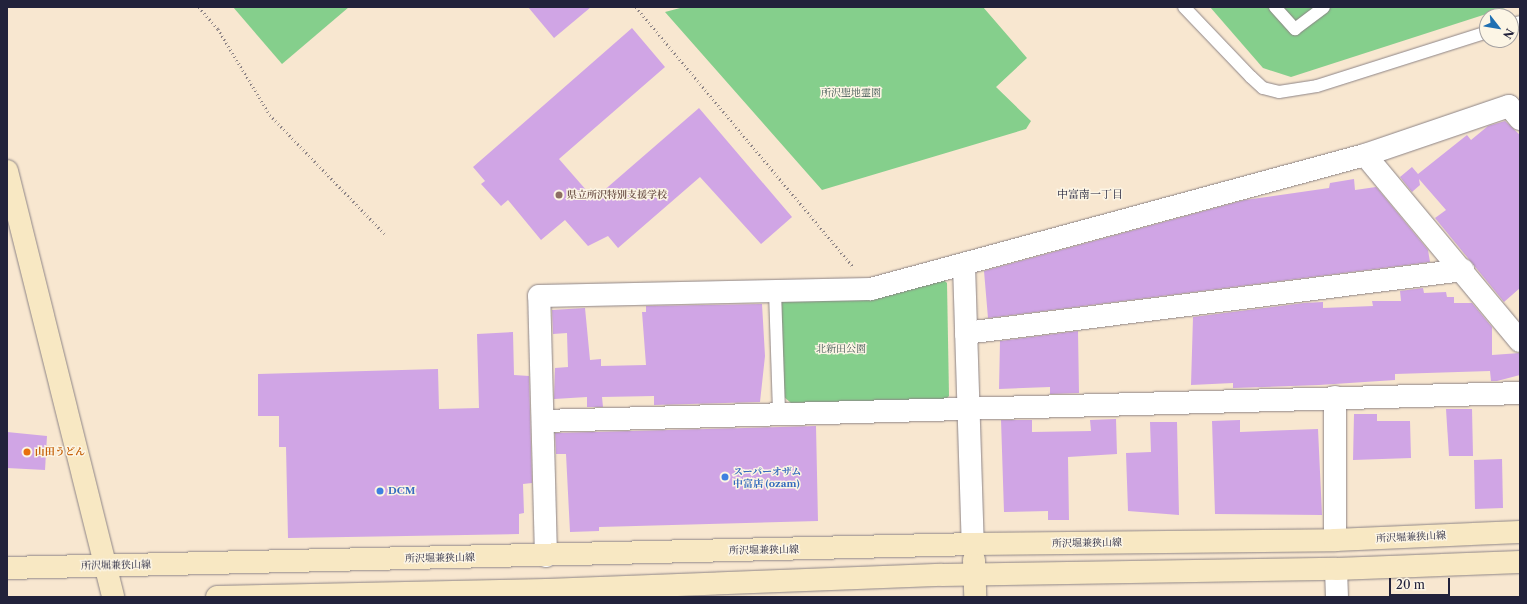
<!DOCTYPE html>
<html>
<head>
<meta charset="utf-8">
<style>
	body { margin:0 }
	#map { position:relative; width:1527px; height:604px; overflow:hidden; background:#f8e7d0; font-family:"Libre Caslon Text","Noto Serif JP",serif }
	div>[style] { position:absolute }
	.green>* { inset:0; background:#85cf8c }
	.building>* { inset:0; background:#d0a5e5 }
	.path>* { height:2.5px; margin-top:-1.25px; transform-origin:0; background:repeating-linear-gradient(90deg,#8d8486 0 1px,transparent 0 4px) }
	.roads { filter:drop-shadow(0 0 1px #8d8486) drop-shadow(0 0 1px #8d8486) }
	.lane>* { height:12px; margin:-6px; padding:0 6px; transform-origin:6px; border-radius:6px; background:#fff }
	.street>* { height:22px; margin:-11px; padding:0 11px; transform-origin:11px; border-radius:11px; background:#fff }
	.secondary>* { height:22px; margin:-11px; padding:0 11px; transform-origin:11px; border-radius:11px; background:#f8e8c3 }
	.dots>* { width:11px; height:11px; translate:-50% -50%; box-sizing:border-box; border:2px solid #fcf5e5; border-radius:50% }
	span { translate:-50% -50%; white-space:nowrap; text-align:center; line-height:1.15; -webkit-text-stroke:3px #fcf5e5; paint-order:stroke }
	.park-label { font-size:10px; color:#405653 }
	.education-label { font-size:10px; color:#785e54; font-weight:700 }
	.left { translate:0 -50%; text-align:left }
	.food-label { font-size:10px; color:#c56008; font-weight:700 }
	.shop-label { font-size:10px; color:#366cbe; font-weight:700 }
	.street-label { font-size:10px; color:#22223b }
	.neighbourhood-label { font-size:11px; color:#22223b }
	.frame { position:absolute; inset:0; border:8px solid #22223b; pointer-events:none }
	.north { position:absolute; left:1479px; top:8px; width:40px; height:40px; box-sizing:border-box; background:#fcf5e5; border:1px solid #a5a1a1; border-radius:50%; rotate:121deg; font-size:11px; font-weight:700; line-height:16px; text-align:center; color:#22223b }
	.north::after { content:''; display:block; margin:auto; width:14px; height:18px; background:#1f6fb2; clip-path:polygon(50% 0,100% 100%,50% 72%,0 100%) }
	.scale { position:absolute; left:1389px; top:578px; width:61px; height:18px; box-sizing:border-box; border:2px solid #22223b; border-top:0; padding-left:5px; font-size:12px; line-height:14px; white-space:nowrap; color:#22223b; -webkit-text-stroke:3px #fcf5e5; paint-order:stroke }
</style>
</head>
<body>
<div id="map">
	<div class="green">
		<div style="clip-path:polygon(233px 7px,349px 7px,282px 64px)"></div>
		<div style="clip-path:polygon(684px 7px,983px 7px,1027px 58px,996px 87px,1031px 121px,1026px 129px,822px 190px,665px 12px)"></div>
		<div style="clip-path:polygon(1210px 7px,1508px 7px,1291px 77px,1263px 68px)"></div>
		<div style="clip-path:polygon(940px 277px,947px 283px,949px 396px,946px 399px,791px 403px,784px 397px,781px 302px)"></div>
	</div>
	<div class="building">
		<div style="clip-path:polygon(528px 7px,591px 7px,554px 38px)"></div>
		<div style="clip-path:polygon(632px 28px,665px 67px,559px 159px,594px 199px,699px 108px,792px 217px,761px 244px,700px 177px,618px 248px,608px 236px,588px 246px,565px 220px,541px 240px,508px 200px,501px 206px,481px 184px,485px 181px,473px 167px)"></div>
		<div style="clip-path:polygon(1505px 121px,1520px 135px,1520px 288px,1504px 302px,1435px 218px,1446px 210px,1419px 179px,1420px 185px,1412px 192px,1400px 177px,1412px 167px,1418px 174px,1467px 135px,1471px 140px,1488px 126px)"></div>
		<div style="clip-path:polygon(1354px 179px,1355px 190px,1376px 187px,1428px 250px,1430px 262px,988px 318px,984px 271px,1245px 200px,1329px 188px,1330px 183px)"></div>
		<div style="clip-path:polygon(1423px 288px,1424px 293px,1446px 292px,1447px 297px,1454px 297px,1454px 303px,1472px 303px,1492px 327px,1492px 355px,1520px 353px,1520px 375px,1497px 381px,1491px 381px,1490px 371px,1395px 374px,1395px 380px,1319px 385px,1233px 388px,1233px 383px,1191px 385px,1193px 317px,1304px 303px,1323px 302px,1323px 308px,1373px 306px,1372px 301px,1401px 301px,1400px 291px)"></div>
		<div style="clip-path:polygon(762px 304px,765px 356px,760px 402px,654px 405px,654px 396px,602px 397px,603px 407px,587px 407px,587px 397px,554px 399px,555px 368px,568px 367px,567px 333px,553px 334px,552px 310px,585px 308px,590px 360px,601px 359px,601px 366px,646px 365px,642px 312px,646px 312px,646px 306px)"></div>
		<div style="clip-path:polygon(1078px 331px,1079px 393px,1050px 394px,1050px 387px,999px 389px,1000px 341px)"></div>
		<div style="clip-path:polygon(513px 332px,514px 375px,529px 376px,532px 483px,523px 484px,524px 513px,519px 514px,519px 534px,288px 538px,286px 447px,279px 447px,279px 416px,258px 416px,258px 374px,438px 369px,439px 409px,479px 408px,477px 334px)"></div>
		<div style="clip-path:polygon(1446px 409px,1472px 409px,1473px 456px,1449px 456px)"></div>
		<div style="clip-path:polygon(1354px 414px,1377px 414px,1377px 421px,1410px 421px,1411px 458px,1353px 460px)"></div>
		<div style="clip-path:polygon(1116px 419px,1117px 454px,1068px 457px,1069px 520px,1048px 520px,1048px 511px,1004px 512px,1001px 420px,1032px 420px,1032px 432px,1091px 431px,1090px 420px)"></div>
		<div style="clip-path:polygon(1240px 420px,1240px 432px,1318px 429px,1322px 515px,1215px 514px,1212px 421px)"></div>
		<div style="clip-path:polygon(1150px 422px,1177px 422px,1179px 515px,1128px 511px,1126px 453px,1151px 452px)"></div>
		<div style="clip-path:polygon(816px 426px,818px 521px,599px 527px,599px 531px,570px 532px,566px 454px,556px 454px,555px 433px)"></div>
		<div style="clip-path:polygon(7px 432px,47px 436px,45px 470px,7px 468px)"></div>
		<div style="clip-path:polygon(1502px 459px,1503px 508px,1475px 509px,1474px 460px)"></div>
	</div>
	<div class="path">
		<div style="left:199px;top:7px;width:29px;rotate:49deg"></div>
		<div style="left:218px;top:29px;width:100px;rotate:58.8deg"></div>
		<div style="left:270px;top:115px;width:165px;rotate:46deg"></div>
		<div style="left:636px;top:7px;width:340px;rotate:50.1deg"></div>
	</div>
	<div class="roads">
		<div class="lane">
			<div style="left:1184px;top:7px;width:97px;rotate:46.3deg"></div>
			<div style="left:1251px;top:77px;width:16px;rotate:43deg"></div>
			<div style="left:1263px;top:88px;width:16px;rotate:14deg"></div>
			<div style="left:1279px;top:92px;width:38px;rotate:-9deg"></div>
			<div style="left:1317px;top:86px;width:178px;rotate:-17.6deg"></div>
			<div style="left:1275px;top:7px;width:30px;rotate:48deg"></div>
			<div style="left:1295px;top:29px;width:36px;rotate:-37deg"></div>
			<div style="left:1511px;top:25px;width:9px;rotate:-18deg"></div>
			<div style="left:775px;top:291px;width:122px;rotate:88.1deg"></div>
		</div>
		<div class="street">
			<div style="left:1365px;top:155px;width:242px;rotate:50.2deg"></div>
			<div style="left:964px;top:265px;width:279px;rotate:88.2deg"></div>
			<div style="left:966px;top:333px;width:501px;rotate:-7.22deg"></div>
			<div style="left:543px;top:421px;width:977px;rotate:-1.64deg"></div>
			<div style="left:1335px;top:540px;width:143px;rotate:-90deg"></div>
			<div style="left:546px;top:556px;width:260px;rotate:-91.5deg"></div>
			<div style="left:539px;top:296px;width:332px;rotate:-1.2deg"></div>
			<div style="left:871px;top:289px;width:512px;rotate:-15.18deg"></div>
			<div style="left:1365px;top:155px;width:152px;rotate:-18.8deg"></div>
			<div style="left:1509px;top:106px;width:17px;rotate:50deg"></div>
			<div style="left:1336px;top:569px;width:28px;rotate:88deg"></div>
		</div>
		<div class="secondary">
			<div style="left:7px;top:171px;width:439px;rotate:76deg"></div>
			<div style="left:974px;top:560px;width:37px;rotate:88deg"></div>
			<div style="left:7px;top:568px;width:966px;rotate:-1.42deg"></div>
			<div style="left:973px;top:544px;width:362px;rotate:-0.6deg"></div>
			<div style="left:1335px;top:540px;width:185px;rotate:-2.5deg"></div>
			<div style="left:217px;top:597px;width:330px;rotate:-1.2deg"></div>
			<div style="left:547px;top:590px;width:395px;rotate:-2.2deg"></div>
			<div style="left:942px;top:575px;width:394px;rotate:-0.9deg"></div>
			<div style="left:1336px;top:569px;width:184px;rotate:-2.2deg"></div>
		</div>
	</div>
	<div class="dots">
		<div style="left:559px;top:195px;background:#8d6e63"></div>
		<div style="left:27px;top:452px;background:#e8710a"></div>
		<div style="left:725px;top:477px;background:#3f7fe0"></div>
		<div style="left:380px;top:491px;background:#3f7fe0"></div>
	</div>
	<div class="park-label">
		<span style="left:851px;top:93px">所沢聖地霊園</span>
		<span style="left:841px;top:349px">北新田公園</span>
	</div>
	<div class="education-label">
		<span class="left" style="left:567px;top:195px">県立所沢特別支援学校</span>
	</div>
	<div class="food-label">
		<span class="left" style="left:35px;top:452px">山田うどん</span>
	</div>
	<div class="shop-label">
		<span class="left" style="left:733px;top:477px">スーパーオザム<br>中富店 (ozam)</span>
		<span class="left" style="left:388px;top:491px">DCM</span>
	</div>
	<div class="street-label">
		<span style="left:1411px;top:537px;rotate:-3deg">所沢堀兼狭山線</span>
		<span style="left:1087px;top:543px;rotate:-1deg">所沢堀兼狭山線</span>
		<span style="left:764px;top:550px;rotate:-1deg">所沢堀兼狭山線</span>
		<span style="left:440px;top:558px;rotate:-1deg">所沢堀兼狭山線</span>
		<span style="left:116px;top:565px;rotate:-1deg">所沢堀兼狭山線</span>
	</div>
	<div class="neighbourhood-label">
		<span style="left:1090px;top:194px">中富南一丁目</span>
	</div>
	<div class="frame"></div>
	<div class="north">N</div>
	<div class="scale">20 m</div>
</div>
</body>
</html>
